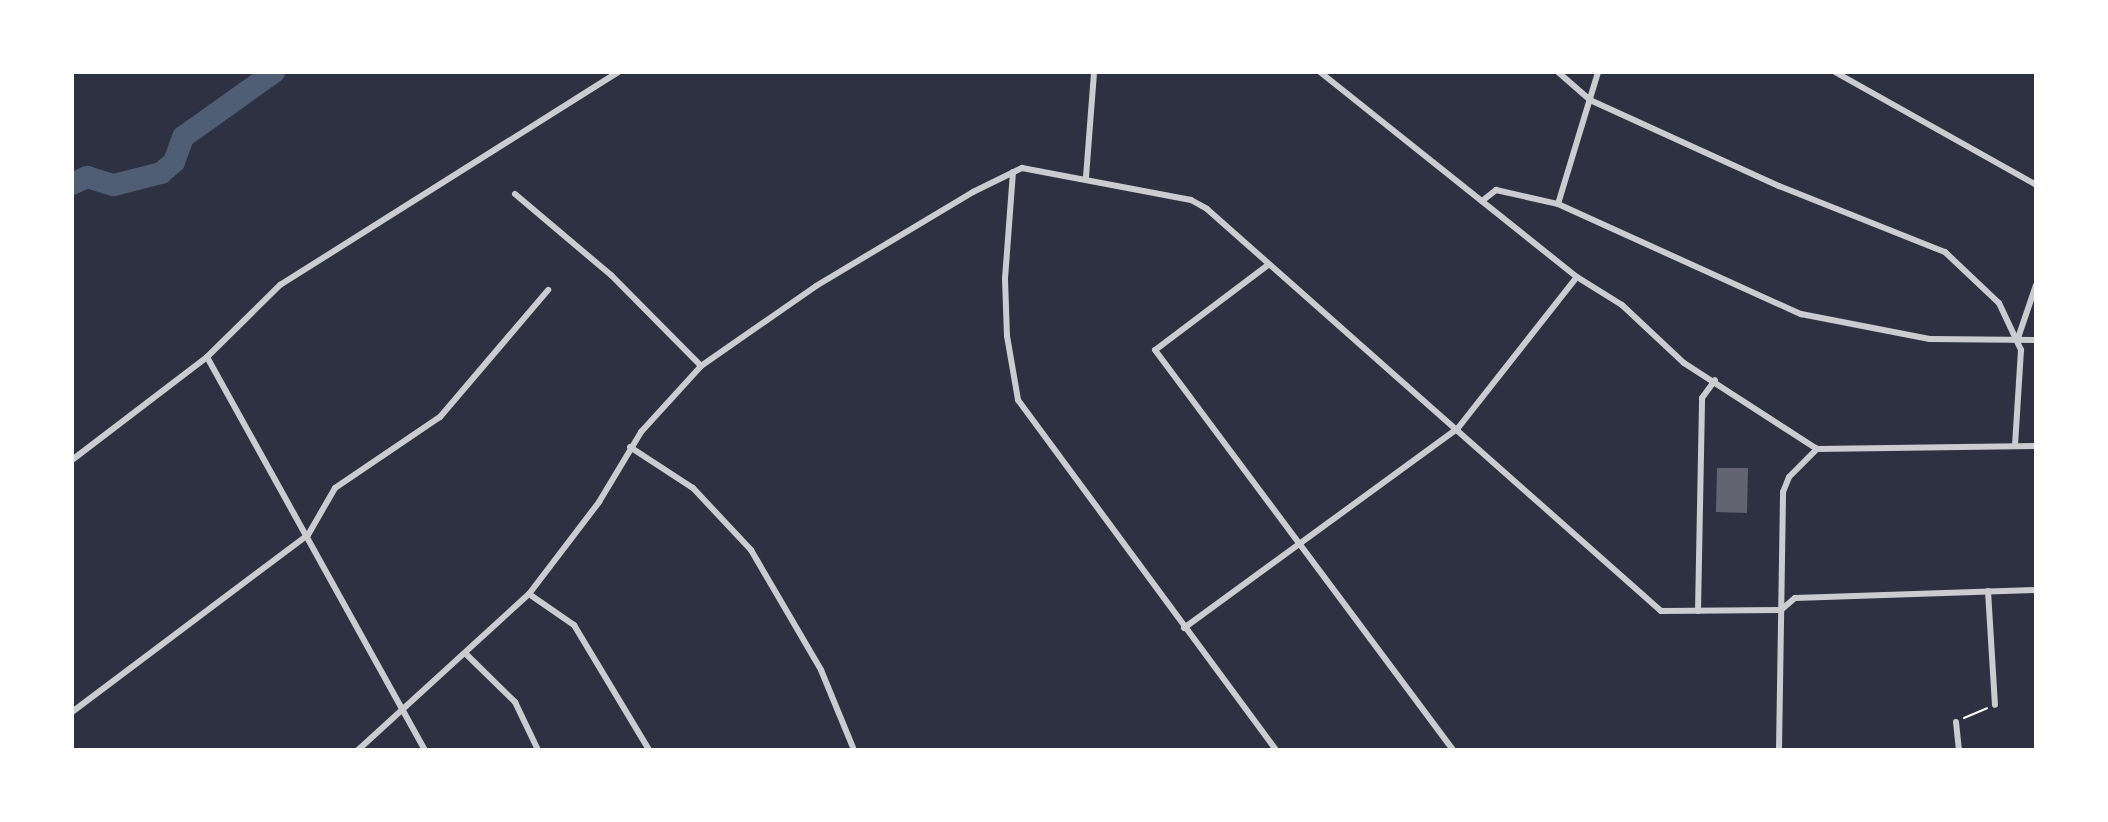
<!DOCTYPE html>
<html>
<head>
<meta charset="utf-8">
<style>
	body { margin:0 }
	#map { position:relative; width:2108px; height:822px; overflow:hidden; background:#2d3142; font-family:Roboto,sans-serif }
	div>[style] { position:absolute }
	.river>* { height:22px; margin:-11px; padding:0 11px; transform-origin:11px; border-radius:11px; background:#4f5d75 }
	.building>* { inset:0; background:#626471 }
	.path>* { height:2px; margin:-1px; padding:0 1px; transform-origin:1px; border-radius:1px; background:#fff }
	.minor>* { height:6px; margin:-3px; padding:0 3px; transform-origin:3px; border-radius:3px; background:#caccd0 }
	span { translate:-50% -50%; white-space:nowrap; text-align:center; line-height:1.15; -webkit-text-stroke:8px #fff; paint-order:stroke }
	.frame { position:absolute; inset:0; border:74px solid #fff; pointer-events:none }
</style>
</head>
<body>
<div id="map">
	<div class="river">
		<div style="left:72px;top:184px;width:17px;rotate:-25deg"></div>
		<div style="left:87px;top:177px;width:28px;rotate:17deg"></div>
		<div style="left:114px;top:185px;width:49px;rotate:-14.3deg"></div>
		<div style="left:161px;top:173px;width:17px;rotate:-40deg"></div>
		<div style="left:174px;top:162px;width:27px;rotate:-70deg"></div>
		<div style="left:183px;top:137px;width:112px;rotate:-35.5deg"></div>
	</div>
	<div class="building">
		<div style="clip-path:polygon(1717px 468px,1748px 468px,1747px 513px,1716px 512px)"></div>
	</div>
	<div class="path">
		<div style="left:1964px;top:718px;width:25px;rotate:-23deg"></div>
	</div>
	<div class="minor">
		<div style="left:1320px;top:72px;width:329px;rotate:38.6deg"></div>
		<div style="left:1577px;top:277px;width:53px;rotate:31.9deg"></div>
		<div style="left:1622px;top:305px;width:85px;rotate:43.1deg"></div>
		<div style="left:1684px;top:363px;width:158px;rotate:32.9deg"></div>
		<div style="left:1558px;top:72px;width:43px;rotate:41.2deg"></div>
		<div style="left:1590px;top:100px;width:208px;rotate:24.5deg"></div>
		<div style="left:1779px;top:186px;width:179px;rotate:21.7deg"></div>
		<div style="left:1945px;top:252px;width:74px;rotate:43.4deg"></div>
		<div style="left:1999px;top:303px;width:52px;rotate:64.9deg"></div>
		<div style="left:2021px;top:350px;width:96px;rotate:93.6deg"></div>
		<div style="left:1835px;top:72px;width:231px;rotate:29.3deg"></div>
		<div style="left:1013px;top:172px;width:107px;rotate:94.3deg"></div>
		<div style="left:1005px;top:279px;width:57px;rotate:88deg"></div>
		<div style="left:1007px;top:336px;width:65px;rotate:80.2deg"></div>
		<div style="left:1018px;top:400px;width:435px;rotate:53.6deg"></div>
		<div style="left:1086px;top:177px;width:105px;rotate:-85.6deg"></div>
		<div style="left:515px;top:194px;width:126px;rotate:40.2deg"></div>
		<div style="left:611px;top:275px;width:128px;rotate:45.3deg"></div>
		<div style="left:1482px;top:201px;width:18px;rotate:-38deg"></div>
		<div style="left:1496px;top:190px;width:64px;rotate:12.7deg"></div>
		<div style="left:1558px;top:204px;width:267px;rotate:24.4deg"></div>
		<div style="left:1801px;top:314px;width:131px;rotate:11deg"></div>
		<div style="left:1930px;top:339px;width:106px;rotate:0.5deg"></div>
		<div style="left:1558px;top:204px;width:138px;rotate:-73.1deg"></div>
		<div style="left:1268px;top:265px;width:141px;rotate:143deg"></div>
		<div style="left:1155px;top:350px;width:499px;rotate:53.3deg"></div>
		<div style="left:2018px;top:338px;width:56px;rotate:-71.2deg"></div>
		<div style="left:207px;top:357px;width:449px;rotate:61deg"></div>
		<div style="left:630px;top:447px;width:75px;rotate:33.1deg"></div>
		<div style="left:693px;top:488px;width:85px;rotate:46.9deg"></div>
		<div style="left:751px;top:550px;width:139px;rotate:59.7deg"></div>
		<div style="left:821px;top:670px;width:87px;rotate:67.6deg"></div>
		<div style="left:72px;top:460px;width:170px;rotate:-37.3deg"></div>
		<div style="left:207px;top:357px;width:103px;rotate:-44.6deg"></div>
		<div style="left:280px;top:285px;width:400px;rotate:-32.2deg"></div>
		<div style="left:1988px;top:591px;width:114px;rotate:86.5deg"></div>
		<div style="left:529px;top:594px;width:55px;rotate:34.6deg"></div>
		<div style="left:574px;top:625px;width:146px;rotate:59deg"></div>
		<div style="left:1698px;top:611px;width:213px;rotate:-88.9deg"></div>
		<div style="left:1702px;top:398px;width:22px;rotate:-54deg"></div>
		<div style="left:1184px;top:628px;width:339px;rotate:-36.1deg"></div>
		<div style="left:1458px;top:428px;width:192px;rotate:-51.8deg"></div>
		<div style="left:466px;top:654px;width:69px;rotate:44.4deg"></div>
		<div style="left:515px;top:702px;width:53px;rotate:64.4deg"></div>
		<div style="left:72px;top:712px;width:295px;rotate:-36.9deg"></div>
		<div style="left:308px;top:535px;width:54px;rotate:-60.1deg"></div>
		<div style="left:335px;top:488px;width:127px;rotate:-34.1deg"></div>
		<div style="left:440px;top:417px;width:167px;rotate:-49.6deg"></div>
		<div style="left:1956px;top:722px;width:28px;rotate:84deg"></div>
		<div style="left:358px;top:750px;width:231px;rotate:-42.4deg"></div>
		<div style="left:529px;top:594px;width:116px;rotate:-52.7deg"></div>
		<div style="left:599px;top:502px;width:82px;rotate:-59deg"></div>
		<div style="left:641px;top:432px;width:89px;rotate:-47.7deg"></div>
		<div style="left:701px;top:366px;width:140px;rotate:-34.8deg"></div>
		<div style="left:816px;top:286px;width:183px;rotate:-30.9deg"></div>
		<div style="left:973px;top:192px;width:55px;rotate:-26.1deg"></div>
		<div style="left:1022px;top:168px;width:172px;rotate:10.7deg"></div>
		<div style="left:1191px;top:200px;width:18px;rotate:29deg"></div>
		<div style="left:1207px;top:209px;width:606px;rotate:41.52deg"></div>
		<div style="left:1661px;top:611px;width:120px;rotate:-0.5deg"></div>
		<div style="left:1781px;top:610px;width:18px;rotate:-41deg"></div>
		<div style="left:1795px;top:598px;width:241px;rotate:-1.9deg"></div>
		<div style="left:1779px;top:750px;width:258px;rotate:-89.1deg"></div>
		<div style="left:1783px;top:492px;width:16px;rotate:-68deg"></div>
		<div style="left:1789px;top:477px;width:40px;rotate:-45deg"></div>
		<div style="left:1817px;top:449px;width:219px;rotate:-0.8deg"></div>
	</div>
	<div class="frame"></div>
</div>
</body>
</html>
